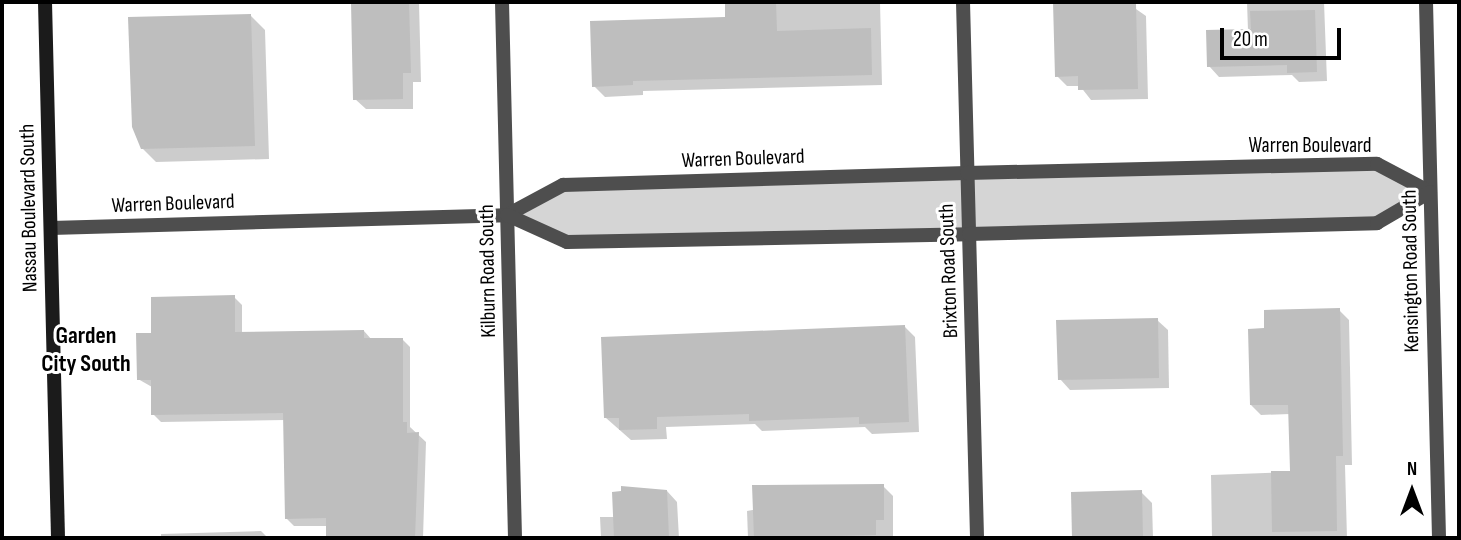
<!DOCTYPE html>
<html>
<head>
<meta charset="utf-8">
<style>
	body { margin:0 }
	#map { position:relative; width:1461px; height:540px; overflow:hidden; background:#fff; font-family:"Sofia Sans Condensed",sans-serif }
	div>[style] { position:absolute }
	.green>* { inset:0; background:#d5d5d5 }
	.shadow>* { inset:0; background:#0003 }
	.building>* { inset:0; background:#bebebe }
	.minor>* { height:14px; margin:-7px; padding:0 7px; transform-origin:7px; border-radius:7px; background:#4e4e4e }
	.secondary>* { height:14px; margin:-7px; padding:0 7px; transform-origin:7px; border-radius:7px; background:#1b1b1b }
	span { translate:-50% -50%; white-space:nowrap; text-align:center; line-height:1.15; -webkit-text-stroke:6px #fff; paint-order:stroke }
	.street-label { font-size:21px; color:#000 }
	.quarter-label { font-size:24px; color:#000; font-weight:700 }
	.frame { position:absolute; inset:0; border:4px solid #000; pointer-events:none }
	.north { position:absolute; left:1377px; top:456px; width:70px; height:70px; -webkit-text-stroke:5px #fff; paint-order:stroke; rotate:0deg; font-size:19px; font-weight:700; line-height:28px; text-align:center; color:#000 }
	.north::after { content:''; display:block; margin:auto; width:24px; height:32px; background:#000; clip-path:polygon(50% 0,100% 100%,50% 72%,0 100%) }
	.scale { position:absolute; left:1220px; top:28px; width:121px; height:32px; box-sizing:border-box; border:4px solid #000; border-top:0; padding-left:9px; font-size:21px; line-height:24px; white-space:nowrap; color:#000; -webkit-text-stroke:5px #fff; paint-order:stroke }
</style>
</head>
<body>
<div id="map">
	<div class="green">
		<div style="clip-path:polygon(1377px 164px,1430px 192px,1377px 223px,567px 242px,507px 215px,563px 185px)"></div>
	</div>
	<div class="shadow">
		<div style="clip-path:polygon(353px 2px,419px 2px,421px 82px,413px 82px,413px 109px,366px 109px,355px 99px)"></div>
		<div style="clip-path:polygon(742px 2px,880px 2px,882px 85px,643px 91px,643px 95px,605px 97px,594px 86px,727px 19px)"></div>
		<div style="clip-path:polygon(1055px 2px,1126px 2px,1146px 16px,1148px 99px,1091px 100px,1080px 86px,1067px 86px,1057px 76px)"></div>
		<div style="clip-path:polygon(1247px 2px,1324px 2px,1327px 81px,1299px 82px,1292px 75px,1219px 77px,1209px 66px,1248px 31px)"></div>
		<div style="clip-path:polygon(251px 16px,265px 30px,269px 159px,156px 162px,142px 148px)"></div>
		<div style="clip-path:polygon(234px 297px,242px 305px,242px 334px,364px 331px,372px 340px,402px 339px,410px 347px,410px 427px,426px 442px,423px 538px,328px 538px,328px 526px,294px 526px,286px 518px,285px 420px,161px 422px,153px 414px,152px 387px,138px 379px,153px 335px)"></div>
		<div style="clip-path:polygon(1339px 310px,1349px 320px,1352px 465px,1345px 465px,1347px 538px,1212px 538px,1211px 475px,1291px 472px,1290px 414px,1261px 415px,1251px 405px,1265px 330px)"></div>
		<div style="clip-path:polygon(1157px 320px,1168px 330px,1169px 388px,1070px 390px,1060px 379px)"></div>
		<div style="clip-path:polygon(905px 327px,915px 337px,919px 432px,872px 434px,865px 427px,762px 431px,755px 424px,666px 427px,667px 439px,631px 440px,606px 418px)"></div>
		<div style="clip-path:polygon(883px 486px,893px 496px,893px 538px,748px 538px,747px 511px)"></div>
		<div style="clip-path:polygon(667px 491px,677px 502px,679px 538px,601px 538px,600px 517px,615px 517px)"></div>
		<div style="clip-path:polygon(1141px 492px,1152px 503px,1153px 538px,1074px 538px,1073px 493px)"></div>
		<div style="clip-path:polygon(261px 531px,268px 538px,161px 538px,161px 534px)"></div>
	</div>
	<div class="building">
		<div style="clip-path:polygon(351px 2px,409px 2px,411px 73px,403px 73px,403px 99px,353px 100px)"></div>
		<div style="clip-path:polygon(725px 2px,776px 2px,777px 31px,871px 28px,872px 75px,633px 81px,633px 85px,592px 87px,590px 21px,725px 17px)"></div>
		<div style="clip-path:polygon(1053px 2px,1136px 4px,1138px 89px,1078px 90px,1078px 76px,1055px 77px)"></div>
		<div style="clip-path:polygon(1315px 10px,1317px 72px,1287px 73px,1287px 65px,1207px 67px,1206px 30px,1251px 29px,1250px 11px)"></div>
		<div style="clip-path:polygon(251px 14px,255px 146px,141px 149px,132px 127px,128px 17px)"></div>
		<div style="clip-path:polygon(235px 295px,235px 332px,364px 330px,364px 338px,403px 338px,403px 422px,407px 422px,407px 433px,419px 432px,415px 538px,326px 538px,326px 518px,285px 519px,283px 413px,151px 415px,151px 380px,137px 380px,136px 333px,151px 333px,151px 297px)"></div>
		<div style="clip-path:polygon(1340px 308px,1343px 456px,1336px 456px,1337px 531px,1272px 532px,1271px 471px,1290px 471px,1288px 405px,1250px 405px,1248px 329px,1264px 328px,1264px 310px)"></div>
		<div style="clip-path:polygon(1158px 318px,1159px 378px,1058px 380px,1056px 320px)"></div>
		<div style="clip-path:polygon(905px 325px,909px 422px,859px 424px,859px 417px,749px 421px,749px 414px,657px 417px,657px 429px,619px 430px,619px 418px,604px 418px,601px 337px)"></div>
		<div style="clip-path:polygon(884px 484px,884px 520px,876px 520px,876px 535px,754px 538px,752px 485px)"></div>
		<div style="clip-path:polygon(621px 486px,667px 490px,669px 538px,614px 538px,612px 492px,621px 491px)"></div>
		<div style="clip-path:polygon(1142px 490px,1143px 538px,1072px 538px,1071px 492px)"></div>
	</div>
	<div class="minor">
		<div style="left:502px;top:2px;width:536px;rotate:88.61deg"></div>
		<div style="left:963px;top:2px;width:536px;rotate:88.5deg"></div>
		<div style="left:1426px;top:2px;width:536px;rotate:88.61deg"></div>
		<div style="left:507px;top:215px;width:64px;rotate:-28.2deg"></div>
		<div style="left:563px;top:185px;width:404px;rotate:-1.7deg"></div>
		<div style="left:967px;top:173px;width:410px;rotate:-1.3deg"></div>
		<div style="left:1377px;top:164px;width:60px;rotate:27.8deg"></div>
		<div style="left:51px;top:228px;width:456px;rotate:-1.6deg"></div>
		<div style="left:507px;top:215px;width:66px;rotate:24.2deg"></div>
		<div style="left:567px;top:242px;width:402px;rotate:-1.1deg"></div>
		<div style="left:969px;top:234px;width:408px;rotate:-1.5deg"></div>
		<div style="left:1377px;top:223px;width:61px;rotate:-30.3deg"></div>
	</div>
	<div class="secondary">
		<div style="left:45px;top:2px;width:536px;rotate:88.61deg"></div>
	</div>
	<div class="street-label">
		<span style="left:1310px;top:146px">Warren Boulevard</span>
		<span style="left:743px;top:159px;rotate:-2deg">Warren Boulevard</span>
		<span style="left:173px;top:204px;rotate:-2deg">Warren Boulevard</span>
		<span style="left:29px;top:208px;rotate:-91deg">Nassau Boulevard South</span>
		<span style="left:488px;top:271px;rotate:-91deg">Kilburn Road South</span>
		<span style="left:949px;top:271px;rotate:-92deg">Brixton Road South</span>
		<span style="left:1411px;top:271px;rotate:-91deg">Kensington Road South</span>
	</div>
	<div class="quarter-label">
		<span style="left:86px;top:350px">Garden<br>City South</span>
	</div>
	<div class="frame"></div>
	<div class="north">N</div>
	<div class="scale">20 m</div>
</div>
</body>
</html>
